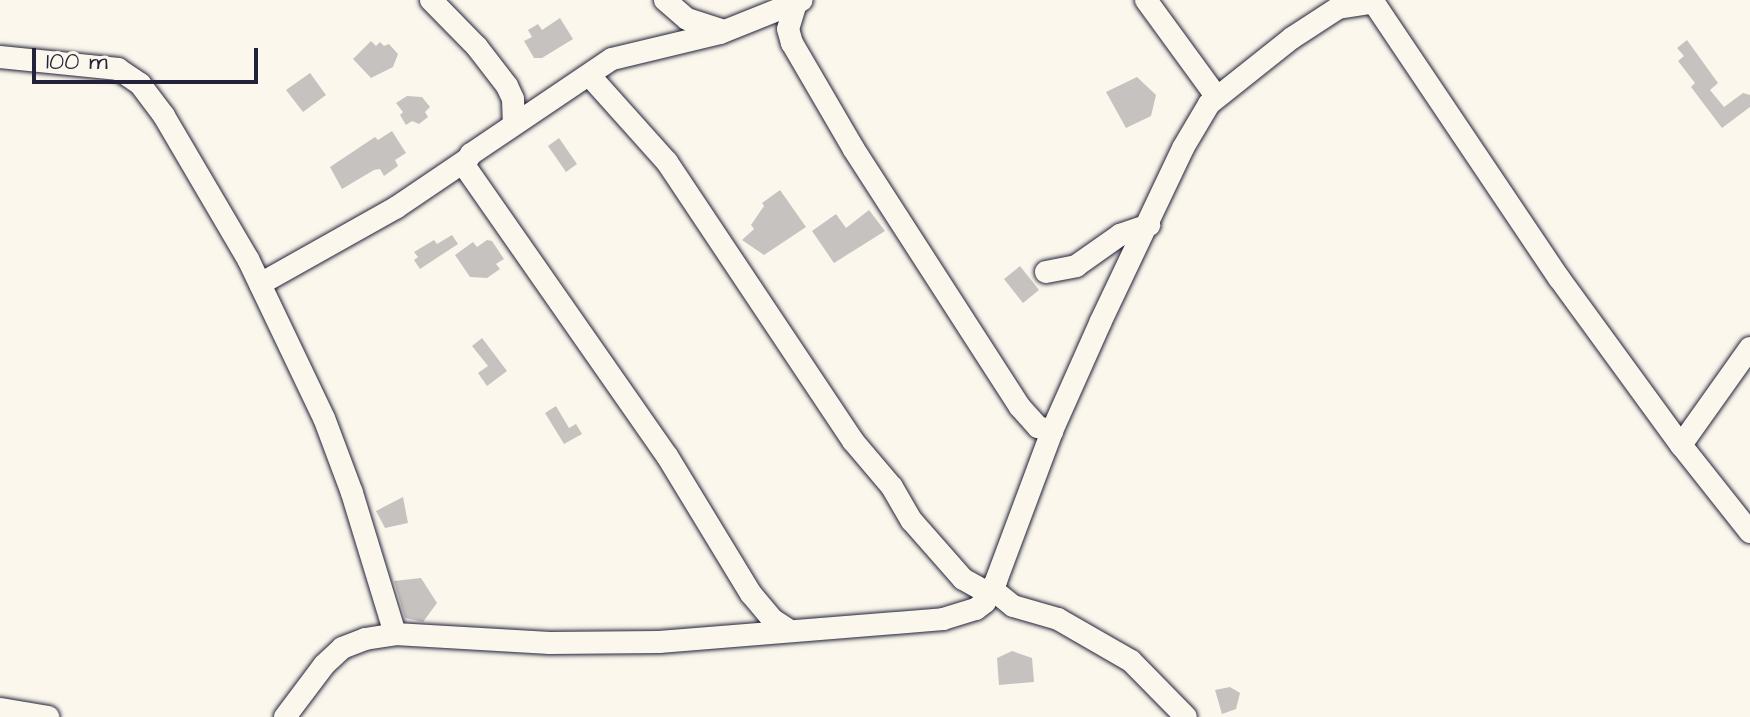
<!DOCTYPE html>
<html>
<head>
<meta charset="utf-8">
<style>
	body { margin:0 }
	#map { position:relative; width:1750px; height:717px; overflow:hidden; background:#fbf7ec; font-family:"Architects Daughter",sans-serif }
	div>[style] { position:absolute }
	.building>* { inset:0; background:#c6c2c0 }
	.roads { filter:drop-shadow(0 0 2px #22223b) drop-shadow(0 0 2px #22223b) }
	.minor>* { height:22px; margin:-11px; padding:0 11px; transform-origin:11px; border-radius:11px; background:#fbf7ec }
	span { translate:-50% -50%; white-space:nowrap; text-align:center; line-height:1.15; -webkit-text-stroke:6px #fbf7ec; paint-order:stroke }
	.scale { position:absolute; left:32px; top:48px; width:226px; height:36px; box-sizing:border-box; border:4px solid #22223b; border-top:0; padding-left:10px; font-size:24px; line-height:28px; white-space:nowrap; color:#22223b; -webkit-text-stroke:6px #fbf7ec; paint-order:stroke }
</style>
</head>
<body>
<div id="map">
	<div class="building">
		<div style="clip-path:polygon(560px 18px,573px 39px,542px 58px,534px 58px,524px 41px,532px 37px,528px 30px,538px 24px,542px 30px)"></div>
		<div style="clip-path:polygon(1687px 40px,1718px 83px,1710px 90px,1724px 107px,1743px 93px,1750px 95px,1750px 107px,1722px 128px,1691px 87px,1695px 83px,1678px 61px,1684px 56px,1677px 48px)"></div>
		<div style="clip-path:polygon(371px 41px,376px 46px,380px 42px,384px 46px,389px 44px,398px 54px,393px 67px,371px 78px,353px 59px)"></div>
		<div style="clip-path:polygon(310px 73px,326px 95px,303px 112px,286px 90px)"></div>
		<div style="clip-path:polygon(1137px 77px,1156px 95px,1151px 116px,1126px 128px,1106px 92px)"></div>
		<div style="clip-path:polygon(407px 96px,422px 97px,430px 107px,425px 112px,428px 117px,419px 124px,412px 121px,406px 125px,400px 115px,403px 112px,396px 103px)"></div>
		<div style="clip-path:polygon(392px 131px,406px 153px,395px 160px,398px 166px,384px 176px,380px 169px,374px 170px,342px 189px,330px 167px,375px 137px,378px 140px)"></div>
		<div style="clip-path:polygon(559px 138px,577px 164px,566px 172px,548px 146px)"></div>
		<div style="clip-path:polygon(780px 190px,806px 227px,764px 255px,742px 240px,754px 229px,751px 225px,764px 206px,762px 203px)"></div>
		<div style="clip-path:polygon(869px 210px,885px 231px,834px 263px,812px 231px,836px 214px,846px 228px)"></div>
		<div style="clip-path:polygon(452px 235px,458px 244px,420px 269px,414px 260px,418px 257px,414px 252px,434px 240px,437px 244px)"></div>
		<div style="clip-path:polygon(487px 240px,492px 241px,504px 259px,496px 264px,500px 269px,487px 278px,470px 277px,455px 255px,473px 242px,477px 247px)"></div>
		<div style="clip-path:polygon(1020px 266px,1039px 290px,1023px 303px,1004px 279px)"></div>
		<div style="clip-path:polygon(482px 338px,507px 371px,487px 386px,478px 373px,488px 366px,472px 346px)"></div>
		<div style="clip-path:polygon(556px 406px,569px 428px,576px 424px,582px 434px,564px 444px,545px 413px)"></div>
		<div style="clip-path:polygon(403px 497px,408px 523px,385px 528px,376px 511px)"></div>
		<div style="clip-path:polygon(421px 578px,437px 603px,423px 622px,405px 618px,394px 581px)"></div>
		<div style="clip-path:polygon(1012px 651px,1032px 658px,1034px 682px,999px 685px,997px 658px)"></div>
		<div style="clip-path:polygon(1230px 687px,1240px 693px,1236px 709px,1222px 714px,1215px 690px)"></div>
	</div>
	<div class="roads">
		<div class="minor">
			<div style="left:431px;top:0;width:66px;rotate:45.6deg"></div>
			<div style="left:477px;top:47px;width:49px;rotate:52.4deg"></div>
			<div style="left:507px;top:86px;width:14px;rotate:65deg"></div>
			<div style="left:513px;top:99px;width:25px;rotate:88deg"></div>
			<div style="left:665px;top:0;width:29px;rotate:41deg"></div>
			<div style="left:687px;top:19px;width:39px;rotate:18deg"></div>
			<div style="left:1146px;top:0;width:119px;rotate:53.9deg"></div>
			<div style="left:1372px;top:0;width:335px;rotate:56.1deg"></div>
			<div style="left:1559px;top:278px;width:207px;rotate:53.9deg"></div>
			<div style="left:1681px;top:445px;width:111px;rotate:51.6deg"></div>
			<div style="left:796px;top:3px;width:27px;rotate:107deg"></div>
			<div style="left:788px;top:29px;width:15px;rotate:74deg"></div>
			<div style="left:792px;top:43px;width:121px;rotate:59.8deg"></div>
			<div style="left:853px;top:148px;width:308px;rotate:57.2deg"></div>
			<div style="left:1020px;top:407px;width:27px;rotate:48deg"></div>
			<div style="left:1038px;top:427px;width:15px;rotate:16deg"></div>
			<div style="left:0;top:57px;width:119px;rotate:5.8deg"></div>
			<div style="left:118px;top:69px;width:27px;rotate:34deg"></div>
			<div style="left:140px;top:84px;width:40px;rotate:53deg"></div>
			<div style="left:164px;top:116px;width:166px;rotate:59.6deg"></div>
			<div style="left:248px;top:259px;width:176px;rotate:64.5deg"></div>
			<div style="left:324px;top:418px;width:80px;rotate:69.5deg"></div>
			<div style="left:352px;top:493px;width:147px;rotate:73deg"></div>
			<div style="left:590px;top:76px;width:115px;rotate:48.2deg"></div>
			<div style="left:667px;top:162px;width:335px;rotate:56.3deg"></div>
			<div style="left:853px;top:441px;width:60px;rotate:49.7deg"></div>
			<div style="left:892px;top:487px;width:39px;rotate:60deg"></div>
			<div style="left:912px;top:521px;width:77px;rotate:48.7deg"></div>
			<div style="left:963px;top:579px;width:31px;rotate:29deg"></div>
			<div style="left:1046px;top:272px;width:31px;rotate:-11deg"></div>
			<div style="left:1076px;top:266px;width:54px;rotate:-35.2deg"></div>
			<div style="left:1120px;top:235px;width:31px;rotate:-19deg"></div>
			<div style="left:260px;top:284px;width:157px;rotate:-29.3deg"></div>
			<div style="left:397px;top:207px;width:82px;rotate:-34.1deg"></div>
			<div style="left:1681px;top:445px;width:119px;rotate:-54.6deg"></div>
			<div style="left:992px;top:589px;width:27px;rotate:39deg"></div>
			<div style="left:1013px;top:606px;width:47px;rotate:16.1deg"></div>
			<div style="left:1058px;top:619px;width:84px;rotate:29.9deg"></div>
			<div style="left:1131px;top:661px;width:78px;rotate:45.5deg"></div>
			<div style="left:787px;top:629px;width:17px;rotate:-147deg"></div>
			<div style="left:773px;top:620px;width:34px;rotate:-130deg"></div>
			<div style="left:751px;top:594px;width:162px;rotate:-121.3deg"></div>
			<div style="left:667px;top:456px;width:355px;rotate:-124.9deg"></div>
			<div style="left:464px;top:165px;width:13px;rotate:-58deg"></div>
			<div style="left:471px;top:154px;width:170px;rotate:-34deg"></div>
			<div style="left:612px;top:59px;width:111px;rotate:-13.5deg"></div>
			<div style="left:720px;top:33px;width:88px;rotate:-21.9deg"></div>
			<div style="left:0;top:709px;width:49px;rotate:9.5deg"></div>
			<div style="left:285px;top:717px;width:65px;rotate:-53.1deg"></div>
			<div style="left:324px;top:665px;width:25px;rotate:-43deg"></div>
			<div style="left:342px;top:648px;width:25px;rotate:-21deg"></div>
			<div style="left:365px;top:639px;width:30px;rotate:-9deg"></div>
			<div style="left:395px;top:634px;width:155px;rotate:3.3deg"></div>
			<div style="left:550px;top:643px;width:109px;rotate:-0.5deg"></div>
			<div style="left:659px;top:642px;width:285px;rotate:-4.6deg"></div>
			<div style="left:943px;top:619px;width:34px;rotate:-17deg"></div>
			<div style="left:976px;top:609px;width:11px;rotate:-38deg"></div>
			<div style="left:985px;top:602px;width:24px;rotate:-62deg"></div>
			<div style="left:996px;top:581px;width:160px;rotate:-69.5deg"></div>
			<div style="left:1052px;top:431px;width:118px;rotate:-66deg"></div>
			<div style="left:1100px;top:323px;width:194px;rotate:-64.6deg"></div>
			<div style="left:1183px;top:148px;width:51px;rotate:-59.4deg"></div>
			<div style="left:1209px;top:104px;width:106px;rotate:-38.5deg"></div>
			<div style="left:1292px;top:38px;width:55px;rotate:-33.1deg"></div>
			<div style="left:1338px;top:8px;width:36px;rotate:-9deg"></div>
		</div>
	</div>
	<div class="scale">100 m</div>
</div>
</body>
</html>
